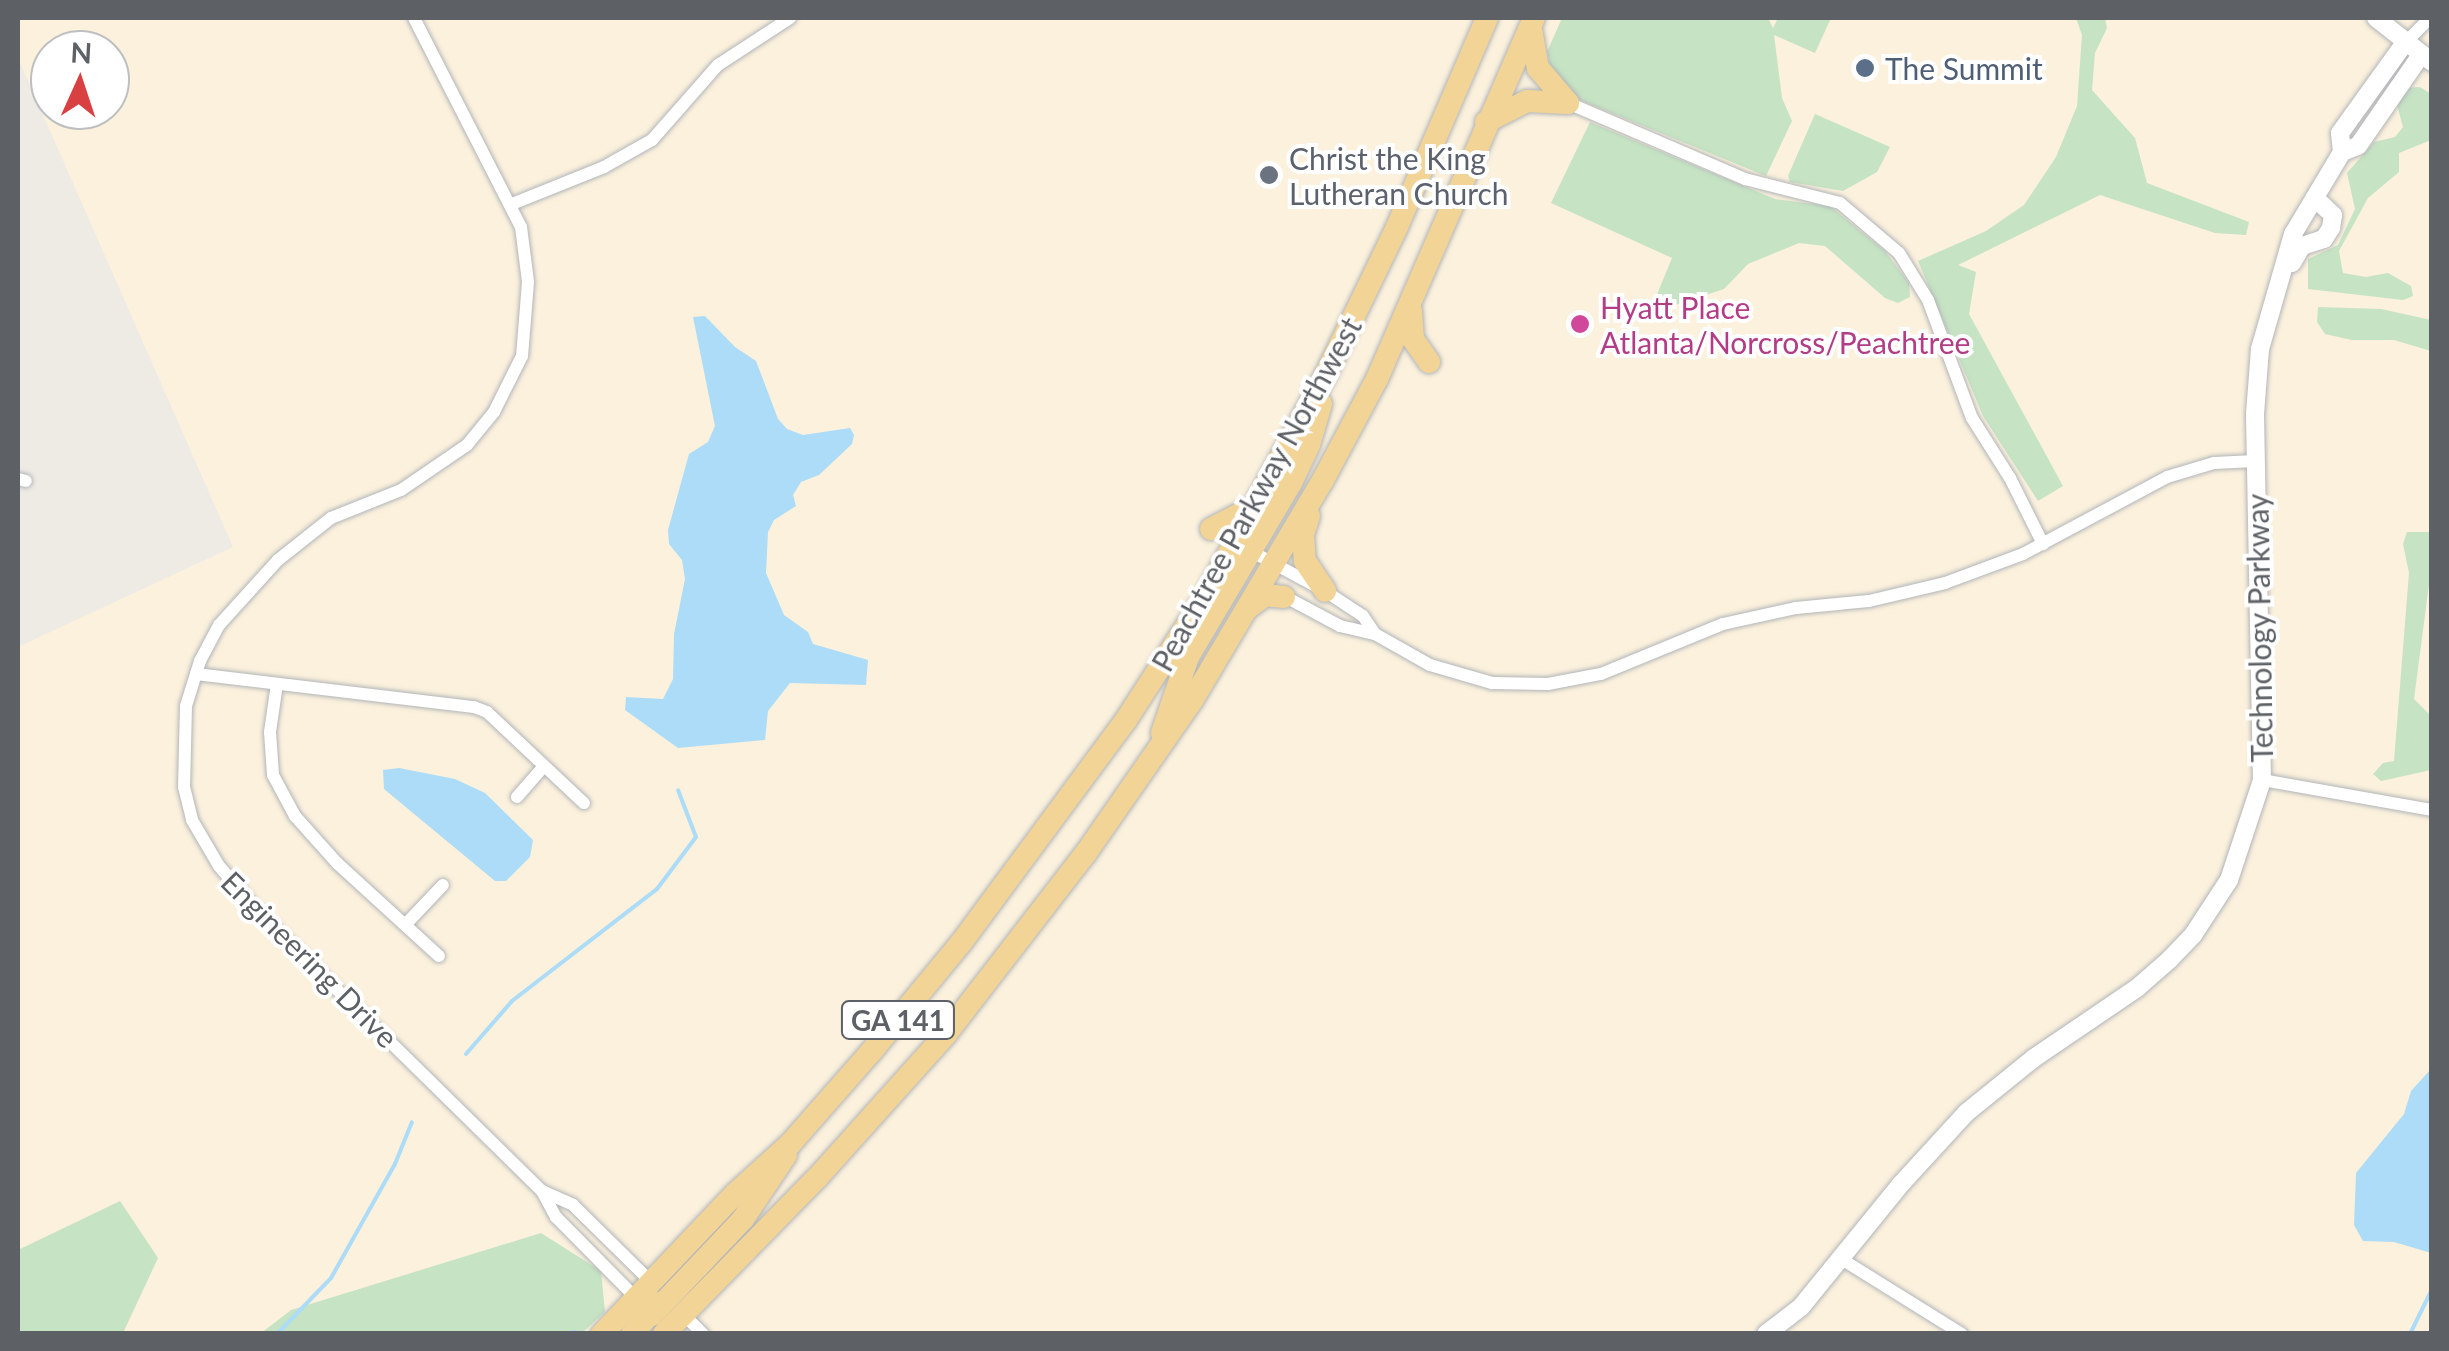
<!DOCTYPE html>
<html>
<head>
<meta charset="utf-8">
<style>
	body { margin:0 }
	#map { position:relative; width:2449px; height:1351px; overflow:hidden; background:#eeebe5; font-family:Lato,sans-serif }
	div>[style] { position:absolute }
	.commercial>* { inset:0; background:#fbf1dd }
	.green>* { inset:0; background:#c6e3c4 }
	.water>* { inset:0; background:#acdcf7 }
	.stream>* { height:4px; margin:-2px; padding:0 2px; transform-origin:2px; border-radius:2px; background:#acdcf7 }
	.roads { filter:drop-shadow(0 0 2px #b2b5b8) drop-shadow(0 0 2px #b2b5b8) }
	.street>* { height:12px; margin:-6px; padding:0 6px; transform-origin:6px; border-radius:6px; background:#fff }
	.secondary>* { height:18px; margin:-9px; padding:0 9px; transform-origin:9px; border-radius:9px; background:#fff }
	.highway>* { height:22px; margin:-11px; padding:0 11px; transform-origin:11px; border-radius:11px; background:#f3d497 }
	.dots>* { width:28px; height:28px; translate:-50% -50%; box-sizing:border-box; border:5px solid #fff; border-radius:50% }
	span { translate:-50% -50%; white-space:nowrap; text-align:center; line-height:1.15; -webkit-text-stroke:8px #fff; paint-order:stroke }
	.shield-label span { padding:2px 8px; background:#fff; border:2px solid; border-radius:8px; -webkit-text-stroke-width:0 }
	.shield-label { font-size:28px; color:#5d6064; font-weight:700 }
	.service-label { font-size:30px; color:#4e5e75 }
	.left { translate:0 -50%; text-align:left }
	.worship-label { font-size:30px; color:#5b616d }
	.hotel-label { font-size:30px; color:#b23c85 }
	.street-label { font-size:30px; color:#5d6064 }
	.frame { position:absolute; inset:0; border:20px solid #5d6064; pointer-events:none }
	.north { position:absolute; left:30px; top:30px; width:100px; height:100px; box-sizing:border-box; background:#fff; border:2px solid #bebfc1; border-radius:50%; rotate:3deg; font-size:28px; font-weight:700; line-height:40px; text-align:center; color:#5d6064 }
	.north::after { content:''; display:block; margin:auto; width:35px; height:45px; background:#d84041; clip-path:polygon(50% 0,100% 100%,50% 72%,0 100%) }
</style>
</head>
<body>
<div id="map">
	<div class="commercial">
		<div style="clip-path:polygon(evenodd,18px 18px,2412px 18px,2432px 34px,2431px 1333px,18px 1333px,18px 647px,233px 547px,18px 58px,18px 18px,50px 50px,110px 50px,110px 110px,50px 110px,50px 50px)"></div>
	</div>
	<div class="green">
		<div style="clip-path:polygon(1562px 18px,1768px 18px,1773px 28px,1778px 18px,1831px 18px,1815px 53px,1774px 35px,1782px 98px,1792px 121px,1766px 176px,1582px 101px,1555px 83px,1547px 52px)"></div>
		<div style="clip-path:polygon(2076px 18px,2105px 18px,2107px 28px,2095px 53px,2092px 90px,2135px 138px,2147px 183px,2249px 222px,2246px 235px,2215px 233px,2100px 195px,1958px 265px,1976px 272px,1969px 314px,2063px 486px,2038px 501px,1983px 416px,1918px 261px,1986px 231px,2024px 205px,2056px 157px,2077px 106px,2082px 35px)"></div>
		<div style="clip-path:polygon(2420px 87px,2431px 94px,2431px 140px,2399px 153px,2399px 172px,2368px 198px,2339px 251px,2343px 273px,2366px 277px,2388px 273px,2411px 286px,2413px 296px,2403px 300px,2308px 289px,2308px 259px,2338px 245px,2355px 209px,2347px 173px,2374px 142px,2395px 137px,2403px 127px,2397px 105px,2406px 88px)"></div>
		<div style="clip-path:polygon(1815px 114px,1890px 147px,1877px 172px,1843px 191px,1790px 182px,1788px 176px)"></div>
		<div style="clip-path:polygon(1590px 122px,1775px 199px,1830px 206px,1885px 251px,1909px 283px,1910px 297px,1898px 303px,1885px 298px,1825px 246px,1799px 243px,1748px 264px,1724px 289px,1663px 309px,1653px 304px,1672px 258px,1551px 203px)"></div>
		<div style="clip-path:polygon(2318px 307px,2381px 309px,2431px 320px,2431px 351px,2394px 340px,2352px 340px,2325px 334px,2317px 322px)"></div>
		<div style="clip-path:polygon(2407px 532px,2431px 532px,2431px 569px,2414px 699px,2431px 716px,2431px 770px,2381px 781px,2373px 774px,2383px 763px,2394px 761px,2409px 573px,2403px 544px)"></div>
		<div style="clip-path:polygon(120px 1201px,158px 1258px,123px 1333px,18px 1333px,18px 1250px)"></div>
		<div style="clip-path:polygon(541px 1233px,601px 1271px,605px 1312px,582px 1333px,260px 1334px,291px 1310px)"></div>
	</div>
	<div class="water">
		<div style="clip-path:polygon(705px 316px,735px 347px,756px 361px,778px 419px,787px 429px,803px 435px,850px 428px,854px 435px,852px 444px,819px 475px,801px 482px,793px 495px,796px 506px,774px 520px,768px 532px,766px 573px,784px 615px,808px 632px,813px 644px,868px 660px,866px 685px,790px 683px,768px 711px,765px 740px,678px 748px,625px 710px,626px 697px,663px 699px,673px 679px,674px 634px,685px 579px,682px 560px,669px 544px,668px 530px,689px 454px,708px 442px,715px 426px,693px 317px)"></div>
		<div style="clip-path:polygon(399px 768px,455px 779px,485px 793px,533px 840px,530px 857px,506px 881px,495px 881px,384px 789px,383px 770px)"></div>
		<div style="clip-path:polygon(2431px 1069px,2431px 1253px,2394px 1242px,2363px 1241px,2354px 1225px,2356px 1173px,2404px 1114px,2411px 1091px)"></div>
	</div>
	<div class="stream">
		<div style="left:466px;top:1054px;width:70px;rotate:-49deg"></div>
		<div style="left:512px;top:1001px;width:183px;rotate:-37.7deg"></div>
		<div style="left:657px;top:889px;width:65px;rotate:-53.1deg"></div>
		<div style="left:696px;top:837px;width:50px;rotate:-111deg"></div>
		<div style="left:277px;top:1334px;width:78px;rotate:-46deg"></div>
		<div style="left:331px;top:1278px;width:131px;rotate:-60.7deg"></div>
		<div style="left:395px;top:1164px;width:45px;rotate:-68deg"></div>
		<div style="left:564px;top:1334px;width:11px;rotate:-10deg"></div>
		<div style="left:2410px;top:1334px;width:50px;rotate:-63.9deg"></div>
	</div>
	<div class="roads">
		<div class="street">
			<div style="left:414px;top:18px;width:235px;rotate:62.9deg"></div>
			<div style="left:521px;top:227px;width:55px;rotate:82.7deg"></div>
			<div style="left:528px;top:282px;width:74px;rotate:94.6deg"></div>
			<div style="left:522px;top:356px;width:63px;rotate:116.6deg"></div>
			<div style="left:494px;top:412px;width:43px;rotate:129.3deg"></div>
			<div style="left:467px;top:445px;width:80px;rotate:145.7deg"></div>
			<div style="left:401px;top:490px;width:75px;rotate:158.2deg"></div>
			<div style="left:331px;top:518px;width:68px;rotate:141.6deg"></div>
			<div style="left:278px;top:560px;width:88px;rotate:132.2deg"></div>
			<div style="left:219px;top:625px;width:41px;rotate:117.8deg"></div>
			<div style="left:200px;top:661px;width:47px;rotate:107.3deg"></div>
			<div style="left:186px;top:706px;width:81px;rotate:91.4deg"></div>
			<div style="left:184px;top:787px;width:34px;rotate:76deg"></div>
			<div style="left:192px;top:820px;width:53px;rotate:59.6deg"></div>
			<div style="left:219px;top:866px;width:66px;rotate:49.3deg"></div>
			<div style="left:262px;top:916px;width:392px;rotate:44.5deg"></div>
			<div style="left:542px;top:1191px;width:30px;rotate:62deg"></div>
			<div style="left:556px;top:1217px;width:117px;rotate:45.3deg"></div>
			<div style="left:2404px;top:44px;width:37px;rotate:-45deg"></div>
			<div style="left:1568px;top:103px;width:193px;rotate:23.2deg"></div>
			<div style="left:1745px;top:179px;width:98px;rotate:14.2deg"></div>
			<div style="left:1840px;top:203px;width:77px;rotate:40.3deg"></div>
			<div style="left:1899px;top:253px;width:55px;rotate:58.3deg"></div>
			<div style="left:1928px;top:300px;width:126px;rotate:69.6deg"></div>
			<div style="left:1972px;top:418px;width:71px;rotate:57.7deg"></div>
			<div style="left:2010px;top:478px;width:74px;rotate:63.4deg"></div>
			<div style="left:512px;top:204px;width:99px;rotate:-21.9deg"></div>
			<div style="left:604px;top:167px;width:55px;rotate:-29.4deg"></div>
			<div style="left:652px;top:140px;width:100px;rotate:-48.7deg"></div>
			<div style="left:718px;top:65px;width:86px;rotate:-33.1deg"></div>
			<div style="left:18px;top:479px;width:8px;rotate:14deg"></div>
			<div style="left:1245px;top:548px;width:91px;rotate:28.3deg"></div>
			<div style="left:1325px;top:591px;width:45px;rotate:33.3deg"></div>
			<div style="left:1363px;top:616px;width:22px;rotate:56deg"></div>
			<div style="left:1375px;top:634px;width:63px;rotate:29.4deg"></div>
			<div style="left:1430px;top:665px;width:65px;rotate:16.2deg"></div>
			<div style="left:1492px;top:683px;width:56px;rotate:1deg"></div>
			<div style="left:1548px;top:684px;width:54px;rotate:-10.7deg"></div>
			<div style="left:1601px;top:674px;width:132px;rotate:-22.3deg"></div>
			<div style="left:1723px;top:624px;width:75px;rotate:-12.4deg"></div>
			<div style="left:1796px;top:608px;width:73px;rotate:-5.5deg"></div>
			<div style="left:1869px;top:601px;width:78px;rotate:-13.3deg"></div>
			<div style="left:1945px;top:583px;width:83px;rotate:-20.4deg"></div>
			<div style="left:2023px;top:554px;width:163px;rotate:-28.1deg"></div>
			<div style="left:2167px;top:477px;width:49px;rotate:-16.6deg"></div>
			<div style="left:2214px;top:463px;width:41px;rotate:-2.8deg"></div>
			<div style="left:1282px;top:595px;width:66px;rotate:28.1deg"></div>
			<div style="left:1340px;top:626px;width:36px;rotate:13deg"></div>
			<div style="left:196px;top:674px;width:280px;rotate:6.8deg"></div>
			<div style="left:474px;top:707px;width:14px;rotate:21deg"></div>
			<div style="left:487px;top:712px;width:133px;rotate:43.2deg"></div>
			<div style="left:277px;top:684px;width:49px;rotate:98.3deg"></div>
			<div style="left:270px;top:732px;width:43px;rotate:86deg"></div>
			<div style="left:273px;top:775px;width:47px;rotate:61.8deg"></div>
			<div style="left:295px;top:816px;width:63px;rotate:48.2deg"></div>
			<div style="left:337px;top:863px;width:138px;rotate:42.4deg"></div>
			<div style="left:2262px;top:780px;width:173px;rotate:10deg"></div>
			<div style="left:517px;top:797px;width:41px;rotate:-48.9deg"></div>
			<div style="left:405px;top:925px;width:55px;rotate:-46.5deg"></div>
			<div style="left:542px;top:1191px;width:34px;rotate:24deg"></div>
			<div style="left:573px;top:1205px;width:114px;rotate:44.6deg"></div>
			<div style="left:1843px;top:1260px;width:140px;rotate:31.9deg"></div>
			<div style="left:682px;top:1313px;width:30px;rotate:45deg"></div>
		</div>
		<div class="secondary">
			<div style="left:2376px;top:18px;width:71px;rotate:38.2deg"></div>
			<div style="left:2342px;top:152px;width:19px;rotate:-96deg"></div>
			<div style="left:2340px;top:133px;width:110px;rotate:-54.3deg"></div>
			<div style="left:2342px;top:152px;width:17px;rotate:-21deg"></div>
			<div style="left:2358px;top:146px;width:111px;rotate:-55.3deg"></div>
			<div style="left:2292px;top:263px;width:20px;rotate:-60deg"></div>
			<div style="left:2302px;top:246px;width:23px;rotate:-18deg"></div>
			<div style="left:2324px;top:239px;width:13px;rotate:-58deg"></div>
			<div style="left:2331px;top:228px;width:13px;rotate:-81deg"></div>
			<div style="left:2333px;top:215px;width:25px;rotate:-137deg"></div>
			<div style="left:1766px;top:1334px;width:44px;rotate:-37.6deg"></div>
			<div style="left:1801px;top:1307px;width:159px;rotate:-50.9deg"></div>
			<div style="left:1901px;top:1184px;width:96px;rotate:-47.5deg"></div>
			<div style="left:1966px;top:1113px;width:87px;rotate:-39deg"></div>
			<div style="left:2034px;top:1058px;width:125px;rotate:-34.2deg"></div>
			<div style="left:2137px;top:988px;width:43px;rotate:-41.2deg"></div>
			<div style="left:2169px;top:960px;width:35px;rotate:-46deg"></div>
			<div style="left:2193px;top:935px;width:66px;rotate:-56.8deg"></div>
			<div style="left:2229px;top:880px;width:105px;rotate:-71.7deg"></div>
			<div style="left:2262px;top:780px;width:366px;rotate:-91.1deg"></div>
			<div style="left:2255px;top:414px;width:65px;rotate:-85.6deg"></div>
			<div style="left:2260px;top:349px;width:120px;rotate:-74deg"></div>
			<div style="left:2293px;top:234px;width:96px;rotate:-59.1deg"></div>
		</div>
		<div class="highway">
			<div style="left:1531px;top:29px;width:40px;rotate:80deg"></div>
			<div style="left:1538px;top:68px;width:46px;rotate:49.4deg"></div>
			<div style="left:1486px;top:122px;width:46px;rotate:-27.1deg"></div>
			<div style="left:1527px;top:101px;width:41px;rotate:2.8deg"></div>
			<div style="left:1411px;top:311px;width:28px;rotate:86deg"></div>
			<div style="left:1413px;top:339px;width:28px;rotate:55deg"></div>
			<div style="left:1309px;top:516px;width:20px;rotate:108deg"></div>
			<div style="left:1303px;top:535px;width:26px;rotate:86deg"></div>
			<div style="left:1305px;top:561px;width:36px;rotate:56deg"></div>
			<div style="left:1211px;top:529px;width:47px;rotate:-27.6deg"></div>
			<div style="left:1248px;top:608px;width:21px;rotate:-37deg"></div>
			<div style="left:1265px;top:595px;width:19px;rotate:6deg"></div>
			<div style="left:1162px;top:733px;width:80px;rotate:-71.1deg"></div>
			<div style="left:1188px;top:657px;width:202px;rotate:-59.4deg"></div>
			<div style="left:1291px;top:483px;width:42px;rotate:-64.7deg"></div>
			<div style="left:1309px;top:445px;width:43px;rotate:-73.7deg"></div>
			<div style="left:652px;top:1315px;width:132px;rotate:-46.5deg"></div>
			<div style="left:743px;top:1219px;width:77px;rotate:-56.1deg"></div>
			<div style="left:602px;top:1334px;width:193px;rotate:-46.5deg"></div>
			<div style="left:735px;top:1194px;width:76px;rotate:-42.3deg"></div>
			<div style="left:791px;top:1143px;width:121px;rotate:-48.7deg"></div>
			<div style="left:871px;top:1052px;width:141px;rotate:-50.5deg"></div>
			<div style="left:961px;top:943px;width:277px;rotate:-53.5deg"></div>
			<div style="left:1126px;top:720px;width:144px;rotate:-57.2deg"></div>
			<div style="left:1204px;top:599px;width:258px;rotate:-61.5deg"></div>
			<div style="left:1327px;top:372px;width:161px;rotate:-64.2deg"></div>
			<div style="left:1397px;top:227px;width:228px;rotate:-66.7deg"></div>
			<div style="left:632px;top:1334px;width:42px;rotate:-47.9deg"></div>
			<div style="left:664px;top:1334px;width:219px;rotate:-45.6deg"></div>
			<div style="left:817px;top:1178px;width:193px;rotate:-48.1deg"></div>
			<div style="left:946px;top:1034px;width:229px;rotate:-52.3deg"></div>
			<div style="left:1086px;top:853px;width:188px;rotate:-55.2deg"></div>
			<div style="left:1193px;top:699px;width:255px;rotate:-59.3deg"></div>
			<div style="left:1323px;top:480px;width:115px;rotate:-61.9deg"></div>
			<div style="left:1377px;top:379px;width:394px;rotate:-66.5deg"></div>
		</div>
	</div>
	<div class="dots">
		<div style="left:1865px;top:68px;background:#5c6f8a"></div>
		<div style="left:1269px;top:175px;background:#6b7280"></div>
		<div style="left:1580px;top:324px;background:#d1479c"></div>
	</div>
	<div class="shield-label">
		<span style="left:898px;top:1020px">GA 141</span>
	</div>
	<div class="service-label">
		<span class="left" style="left:1885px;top:68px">The Summit</span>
	</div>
	<div class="worship-label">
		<span class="left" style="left:1289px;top:175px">Christ the King<br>Lutheran Church</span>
	</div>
	<div class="hotel-label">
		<span class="left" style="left:1600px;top:324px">Hyatt Place<br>Atlanta/Norcross/Peachtree</span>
	</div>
	<div class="street-label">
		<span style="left:1256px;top:494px;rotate:-61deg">Peachtree Parkway Northwest</span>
		<span style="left:2259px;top:628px;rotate:-91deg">Technology Parkway</span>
		<span style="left:310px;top:959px;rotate:45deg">Engineering Drive</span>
	</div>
	<div class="frame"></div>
	<div class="north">N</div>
</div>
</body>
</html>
